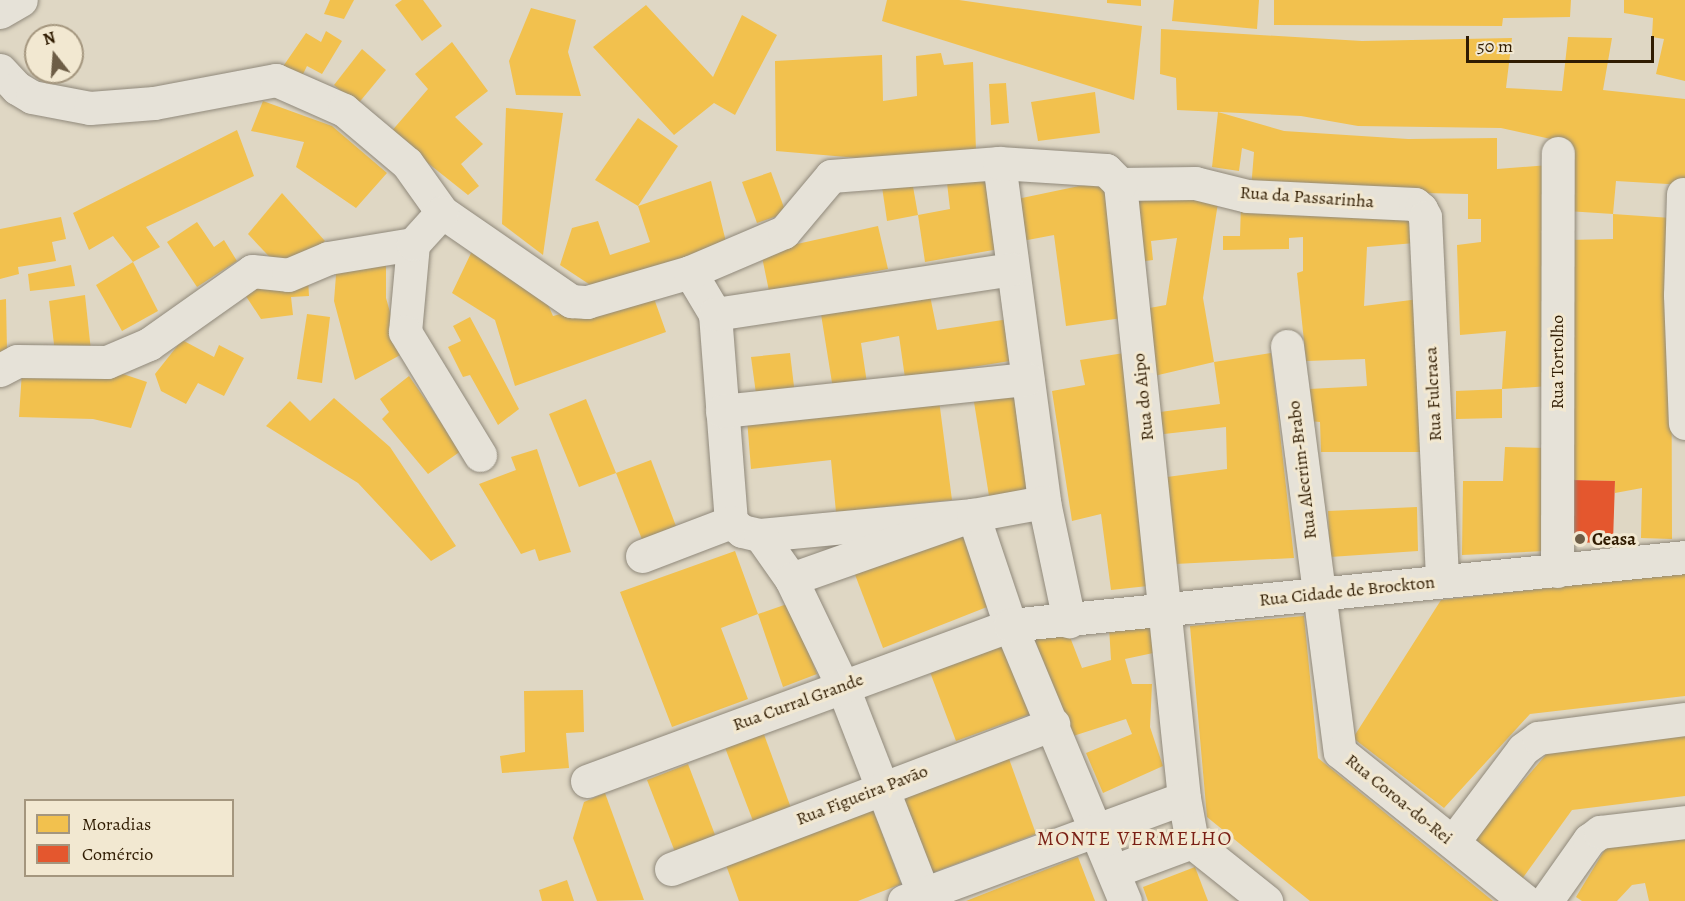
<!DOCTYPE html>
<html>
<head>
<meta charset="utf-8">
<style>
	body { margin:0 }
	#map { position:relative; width:1685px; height:901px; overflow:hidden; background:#dfd7c4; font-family:Alegreya,serif }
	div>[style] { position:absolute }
	.homes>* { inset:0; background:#f2c14e }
	.shops>* { inset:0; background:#e4572e }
	.roads { filter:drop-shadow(0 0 2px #90897b) drop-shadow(0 0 2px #90897b) }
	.minor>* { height:33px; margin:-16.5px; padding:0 16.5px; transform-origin:16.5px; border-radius:16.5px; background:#e6e2d8 }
	.dots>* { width:16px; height:16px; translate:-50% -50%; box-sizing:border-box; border:3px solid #f2e8d1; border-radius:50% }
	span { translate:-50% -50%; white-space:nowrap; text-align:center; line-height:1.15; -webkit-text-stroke:6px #f2e8d1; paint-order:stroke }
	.street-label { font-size:18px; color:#301c02 }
	.poi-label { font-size:18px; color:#301c02; font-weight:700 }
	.left { translate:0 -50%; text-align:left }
	.neighbourhood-label { font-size:20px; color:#7a1f14; letter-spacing:1.5px }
	.legend { position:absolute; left:24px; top:799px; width:210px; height:78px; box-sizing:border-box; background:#f2e8d1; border:2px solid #a4967e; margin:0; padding:8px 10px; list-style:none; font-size:18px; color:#301c02 }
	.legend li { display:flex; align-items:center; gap:12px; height:30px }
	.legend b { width:30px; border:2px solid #a4967e }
	.north { position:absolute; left:24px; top:24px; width:60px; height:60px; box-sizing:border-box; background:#f2e8d1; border:2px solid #a4967e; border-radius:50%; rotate:343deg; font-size:16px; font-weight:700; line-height:24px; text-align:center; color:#301c02 }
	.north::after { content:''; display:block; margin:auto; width:21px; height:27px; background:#6d5d46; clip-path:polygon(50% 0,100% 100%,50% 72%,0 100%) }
	.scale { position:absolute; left:1466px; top:36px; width:188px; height:27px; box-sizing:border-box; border:3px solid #301c02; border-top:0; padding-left:8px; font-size:18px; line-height:21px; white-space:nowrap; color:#301c02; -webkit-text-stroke:4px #f2e8d1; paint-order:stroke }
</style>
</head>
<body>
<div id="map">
	<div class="homes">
		<div style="clip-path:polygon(330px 0,354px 0,344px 19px,324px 14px)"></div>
		<div style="clip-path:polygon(402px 0,423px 0,442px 26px,422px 41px,395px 5px)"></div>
		<div style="clip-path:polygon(887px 0,959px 0,1142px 26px,1134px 100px,882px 21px)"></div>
		<div style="clip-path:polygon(1107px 0,1141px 0,1141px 6px,1107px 3px)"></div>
		<div style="clip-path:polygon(1174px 0,1259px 0,1257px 29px,1172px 21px)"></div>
		<div style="clip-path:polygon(1274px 0,1571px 0,1570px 17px,1503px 18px,1502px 26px,1274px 25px)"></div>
		<div style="clip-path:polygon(1624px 0,1685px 0,1685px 81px,1656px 74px,1664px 39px,1652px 37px,1653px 18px,1624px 13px)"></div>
		<div style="clip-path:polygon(646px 5px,713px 77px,742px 15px,777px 35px,735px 115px,714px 103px,674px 135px,593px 47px)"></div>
		<div style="clip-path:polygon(531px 8px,576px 20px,568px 52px,581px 96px,516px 95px,509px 61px)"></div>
		<div style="clip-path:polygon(1161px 29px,1362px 41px,1512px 38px,1506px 88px,1562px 91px,1568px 37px,1612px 38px,1603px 90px,1685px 99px,1685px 185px,1616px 181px,1613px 214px,1567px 211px,1564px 142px,1501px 128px,1358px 126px,1301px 116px,1177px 110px,1176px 78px,1160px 74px)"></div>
		<div style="clip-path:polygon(326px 31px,342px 41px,322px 74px,307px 66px,300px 80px,282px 68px,306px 33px,321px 42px)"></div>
		<div style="clip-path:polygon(452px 42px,488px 91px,455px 117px,483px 144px,461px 164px,479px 186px,468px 195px,390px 133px,428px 89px,415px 74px)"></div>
		<div style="clip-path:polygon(362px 49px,386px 70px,357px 105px,334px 85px)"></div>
		<div style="clip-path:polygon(941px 53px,944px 65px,973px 62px,976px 151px,882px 160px,776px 151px,775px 61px,882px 55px,883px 101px,917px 96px,916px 56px)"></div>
		<div style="clip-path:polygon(1006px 83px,1009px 123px,991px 125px,989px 84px)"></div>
		<div style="clip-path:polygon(1095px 92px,1100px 133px,1038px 141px,1031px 102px)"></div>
		<div style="clip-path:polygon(263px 101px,332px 126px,387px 173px,356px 208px,296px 167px,304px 142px,251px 131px)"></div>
		<div style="clip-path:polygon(506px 108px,563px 113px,543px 255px,502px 224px)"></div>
		<div style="clip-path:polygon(1218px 112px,1284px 131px,1408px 139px,1497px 138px,1497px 169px,1549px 165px,1550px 386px,1502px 389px,1506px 331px,1460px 335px,1457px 245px,1481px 242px,1481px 219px,1468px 219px,1468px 194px,1251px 189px,1254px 152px,1242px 148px,1239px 171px,1212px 167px)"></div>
		<div style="clip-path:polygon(638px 118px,678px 146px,638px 206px,595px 180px)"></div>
		<div style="clip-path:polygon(237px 130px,254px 176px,146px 227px,160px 247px,133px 262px,113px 236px,89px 250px,73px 213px)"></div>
		<div style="clip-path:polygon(985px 169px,999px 249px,925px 262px,918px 215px,950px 209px,946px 174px)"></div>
		<div style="clip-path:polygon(771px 172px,786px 213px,757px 223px,742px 182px)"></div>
		<div style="clip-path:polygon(911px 175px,918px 215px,887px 221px,881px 180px)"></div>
		<div style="clip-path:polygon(711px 181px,727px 246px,598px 290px,560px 265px,572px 228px,598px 221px,610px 255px,650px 242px,638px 206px)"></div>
		<div style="clip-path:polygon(1103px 181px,1122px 318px,1066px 326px,1054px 235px,1017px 242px,1012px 200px)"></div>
		<div style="clip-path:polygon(1188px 188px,1191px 200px,1218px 203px,1203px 298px,1214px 362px,1271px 353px,1294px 558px,1175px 564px,1167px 477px,1227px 469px,1226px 427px,1164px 434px,1160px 412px,1220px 404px,1214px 362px,1154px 376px,1144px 309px,1166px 305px,1177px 238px,1151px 241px,1153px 260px,1138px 262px,1136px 194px)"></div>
		<div style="clip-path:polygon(282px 193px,325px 241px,293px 268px,280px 268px,248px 234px)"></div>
		<div style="clip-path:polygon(1241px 205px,1411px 210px,1415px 243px,1367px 247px,1364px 306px,1419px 299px,1421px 452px,1321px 452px,1320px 422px,1309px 421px,1309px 389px,1367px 386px,1365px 359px,1306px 361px,1297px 273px,1303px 271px,1303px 237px,1289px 238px,1289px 249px,1223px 250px,1223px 236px,1240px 236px)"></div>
		<div style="clip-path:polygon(1613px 214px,1671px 218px,1672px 539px,1641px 538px,1642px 488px,1615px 493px,1615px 481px,1572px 480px,1568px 240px,1613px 239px)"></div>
		<div style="clip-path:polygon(61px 217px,66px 239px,52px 242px,56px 261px,18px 267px,19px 274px,0 279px,0 229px)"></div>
		<div style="clip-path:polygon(197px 222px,214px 247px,224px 240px,237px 261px,197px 287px,167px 242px)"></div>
		<div style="clip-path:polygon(878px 226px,888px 269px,769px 291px,761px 252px)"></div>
		<div style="clip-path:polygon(473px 249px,538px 282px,553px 316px,651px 290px,666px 332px,515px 386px,495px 320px,452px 293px)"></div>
		<div style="clip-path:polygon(386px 258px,386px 298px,402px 354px,355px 380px,334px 301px,337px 262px)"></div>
		<div style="clip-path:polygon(133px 262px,158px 311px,122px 331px,96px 285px)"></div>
		<div style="clip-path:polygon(71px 265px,75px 286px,30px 291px,28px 274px)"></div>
		<div style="clip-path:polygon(308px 279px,309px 296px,291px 297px,293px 315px,261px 319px,240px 287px)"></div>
		<div style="clip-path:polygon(929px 291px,937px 330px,1009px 319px,1016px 360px,905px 378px,899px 336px,861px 343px,867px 383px,833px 389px,820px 308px)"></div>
		<div style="clip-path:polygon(85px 295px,91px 351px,55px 353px,49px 301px)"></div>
		<div style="clip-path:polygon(6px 299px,7px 351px,0 353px,0 300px)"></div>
		<div style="clip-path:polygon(307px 314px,330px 317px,322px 383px,297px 379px)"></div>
		<div style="clip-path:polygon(470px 317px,519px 409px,498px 425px,470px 375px,463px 377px,448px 347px,461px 341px,453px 326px)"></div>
		<div style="clip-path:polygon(182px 340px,214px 357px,219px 345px,244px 358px,224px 396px,198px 383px,186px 404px,161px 391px,155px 374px)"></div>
		<div style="clip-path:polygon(790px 353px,795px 395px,757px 401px,751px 357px)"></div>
		<div style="clip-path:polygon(1124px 353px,1157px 585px,1111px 590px,1101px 514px,1072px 521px,1052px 391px,1085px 385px,1080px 360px)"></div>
		<div style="clip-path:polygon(111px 370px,147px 382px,131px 428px,93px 419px,19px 417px,22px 371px)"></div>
		<div style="clip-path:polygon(409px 376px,461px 451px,428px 474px,382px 419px,389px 412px,380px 399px)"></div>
		<div style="clip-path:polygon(1502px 389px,1502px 418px,1456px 419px,1456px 391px)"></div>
		<div style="clip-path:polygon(1016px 395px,1033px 491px,989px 496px,974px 402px)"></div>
		<div style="clip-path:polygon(334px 398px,390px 447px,456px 546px,431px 561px,358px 483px,266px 426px,290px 401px,310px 421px)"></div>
		<div style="clip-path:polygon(586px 399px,616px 473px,579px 487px,549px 414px)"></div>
		<div style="clip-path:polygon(939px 400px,952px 500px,836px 512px,831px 460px,751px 469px,747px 419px)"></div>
		<div style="clip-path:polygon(1505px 447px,1546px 448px,1546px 551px,1462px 555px,1463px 481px,1503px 481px)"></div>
		<div style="clip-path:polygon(537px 449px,571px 552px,539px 561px,535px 549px,521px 554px,479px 484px,516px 470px,511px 457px)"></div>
		<div style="clip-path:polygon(651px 460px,679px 534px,645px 547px,616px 473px)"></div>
		<div style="clip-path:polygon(1417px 507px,1418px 551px,1330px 557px,1328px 511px)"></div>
		<div style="clip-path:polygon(963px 532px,992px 605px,883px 648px,854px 572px)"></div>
		<div style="clip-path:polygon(735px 551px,758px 614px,721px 628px,748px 699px,672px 727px,620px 592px)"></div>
		<div style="clip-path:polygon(1685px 573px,1685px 696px,1530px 714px,1444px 808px,1353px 738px,1441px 600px)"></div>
		<div style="clip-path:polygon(790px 603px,817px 674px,783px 687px,758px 614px)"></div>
		<div style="clip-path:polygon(1304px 616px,1318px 758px,1493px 901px,1310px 901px,1207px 817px,1190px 626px)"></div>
		<div style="clip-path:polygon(1157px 623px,1158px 652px,1125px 659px,1132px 684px,1152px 684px,1150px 727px,1163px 766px,1103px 793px,1086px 753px,1132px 734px,1126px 719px,1070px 737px,1033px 635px,1068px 632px,1082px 668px,1111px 660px,1109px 627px)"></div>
		<div style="clip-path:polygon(1005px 635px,1033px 713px,956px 741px,927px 664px)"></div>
		<div style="clip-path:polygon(583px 690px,584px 732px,566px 733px,569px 768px,502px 773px,500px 756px,525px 752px,524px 691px)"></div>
		<div style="clip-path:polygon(762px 729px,791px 808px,753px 821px,724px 745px)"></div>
		<div style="clip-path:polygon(1685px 733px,1685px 796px,1572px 810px,1522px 879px,1473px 839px,1551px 749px)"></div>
		<div style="clip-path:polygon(1008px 756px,1036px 834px,929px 874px,899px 797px)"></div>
		<div style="clip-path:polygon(688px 764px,717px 840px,677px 857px,647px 780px)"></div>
		<div style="clip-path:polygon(605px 793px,644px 900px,597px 901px,573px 838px,584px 802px)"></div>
		<div style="clip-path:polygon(873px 809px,901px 884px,858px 901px,739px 901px,726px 865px)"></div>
		<div style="clip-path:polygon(1685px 833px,1685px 901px,1649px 901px,1645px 883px,1632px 885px,1617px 901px,1582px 901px,1576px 897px,1610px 841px)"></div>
		<div style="clip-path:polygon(1078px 857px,1095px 901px,966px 901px)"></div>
		<div style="clip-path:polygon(1195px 867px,1208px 901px,1148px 901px,1143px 887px)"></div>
		<div style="clip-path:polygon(567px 880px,574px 901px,542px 901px,539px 890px)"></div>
	</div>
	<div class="shops">
		<div style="clip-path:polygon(1572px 480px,1615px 481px,1613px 542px,1570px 543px)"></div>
	</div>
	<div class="roads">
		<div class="minor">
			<div style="left:0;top:12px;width:24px;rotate:-30deg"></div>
			<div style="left:0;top:70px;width:25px;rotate:47deg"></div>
			<div style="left:17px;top:88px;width:17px;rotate:31deg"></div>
			<div style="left:32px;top:97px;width:59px;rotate:10.7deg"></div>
			<div style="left:90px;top:108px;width:64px;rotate:-4.5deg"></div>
			<div style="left:154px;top:103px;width:124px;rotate:-10.7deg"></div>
			<div style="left:276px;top:80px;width:74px;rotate:23.8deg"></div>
			<div style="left:344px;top:110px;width:82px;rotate:40.1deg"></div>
			<div style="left:407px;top:163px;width:60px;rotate:54.5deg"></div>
			<div style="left:442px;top:212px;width:157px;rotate:34.6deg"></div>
			<div style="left:571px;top:301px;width:16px;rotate:4deg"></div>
			<div style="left:587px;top:302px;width:107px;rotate:-16.2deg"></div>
			<div style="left:690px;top:272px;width:49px;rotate:59.2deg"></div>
			<div style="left:715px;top:314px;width:209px;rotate:85.6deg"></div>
			<div style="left:731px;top:522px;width:14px;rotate:39deg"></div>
			<div style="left:742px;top:531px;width:18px;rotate:13deg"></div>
			<div style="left:760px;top:535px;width:214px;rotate:-5.4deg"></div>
			<div style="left:973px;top:515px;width:116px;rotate:71.4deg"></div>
			<div style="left:1010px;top:625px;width:299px;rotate:67.4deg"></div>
			<div style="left:999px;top:163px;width:342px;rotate:82.4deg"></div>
			<div style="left:1120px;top:184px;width:75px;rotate:-0.8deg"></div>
			<div style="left:1195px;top:183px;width:54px;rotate:14deg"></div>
			<div style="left:1247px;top:196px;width:168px;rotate:2.7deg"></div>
			<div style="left:1415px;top:204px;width:8px;rotate:40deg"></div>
			<div style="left:1421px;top:209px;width:9px;rotate:63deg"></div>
			<div style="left:1425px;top:217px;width:363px;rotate:87.3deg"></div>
			<div style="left:1120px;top:184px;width:617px;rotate:84.05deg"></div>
			<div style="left:1184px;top:798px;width:45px;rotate:79.7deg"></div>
			<div style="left:1683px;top:194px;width:101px;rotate:91.7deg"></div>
			<div style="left:1680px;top:295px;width:128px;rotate:87.8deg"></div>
			<div style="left:413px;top:244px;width:88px;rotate:95.2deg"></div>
			<div style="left:405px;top:332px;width:144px;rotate:58.6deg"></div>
			<div style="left:690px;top:272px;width:102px;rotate:-23.1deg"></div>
			<div style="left:784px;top:232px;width:73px;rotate:-50deg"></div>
			<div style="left:831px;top:176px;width:169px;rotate:-4.4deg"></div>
			<div style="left:999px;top:163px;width:107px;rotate:3.7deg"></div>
			<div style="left:1106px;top:170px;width:20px;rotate:45deg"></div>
			<div style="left:715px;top:314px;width:300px;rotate:-8.6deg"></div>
			<div style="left:1287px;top:346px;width:409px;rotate:82.6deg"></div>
			<div style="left:1340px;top:752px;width:238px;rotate:38.8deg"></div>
			<div style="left:0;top:370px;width:19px;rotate:-28deg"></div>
			<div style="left:17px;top:361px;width:90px;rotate:0.6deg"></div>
			<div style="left:107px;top:362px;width:46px;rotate:-23.2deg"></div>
			<div style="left:149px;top:344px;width:126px;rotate:-35.3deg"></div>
			<div style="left:252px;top:271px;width:36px;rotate:6deg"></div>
			<div style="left:288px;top:275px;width:43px;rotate:-23deg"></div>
			<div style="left:328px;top:258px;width:86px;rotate:-9.4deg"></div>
			<div style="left:413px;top:244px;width:43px;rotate:-47.8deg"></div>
			<div style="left:722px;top:411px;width:307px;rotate:-6deg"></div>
			<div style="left:760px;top:535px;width:54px;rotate:54.8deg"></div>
			<div style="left:791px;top:579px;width:193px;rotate:-19.4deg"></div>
			<div style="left:973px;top:515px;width:72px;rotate:-10.4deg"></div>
			<div style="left:1044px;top:502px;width:122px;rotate:78.1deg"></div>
			<div style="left:642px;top:556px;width:95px;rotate:-20.9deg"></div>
			<div style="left:1557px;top:571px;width:418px;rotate:-89.9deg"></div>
			<div style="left:791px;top:579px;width:118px;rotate:64.3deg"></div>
			<div style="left:842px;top:685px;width:223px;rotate:68.7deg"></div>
			<div style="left:587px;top:781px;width:451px;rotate:-20.2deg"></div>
			<div style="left:1010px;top:625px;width:678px;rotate:-5.75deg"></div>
			<div style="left:1192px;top:842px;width:95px;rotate:38.6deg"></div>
			<div style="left:1453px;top:842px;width:116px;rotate:-53deg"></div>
			<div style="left:1523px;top:749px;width:19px;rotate:-36deg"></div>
			<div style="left:1538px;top:738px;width:148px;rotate:-7.4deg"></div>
			<div style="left:671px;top:869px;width:409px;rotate:-20.8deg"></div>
			<div style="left:1114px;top:871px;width:83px;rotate:-20.4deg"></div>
			<div style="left:904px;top:901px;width:298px;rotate:-20.2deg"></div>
			<div style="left:1546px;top:901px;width:75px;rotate:-54.8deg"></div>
			<div style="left:1589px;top:840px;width:14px;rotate:-36deg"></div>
			<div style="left:1600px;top:832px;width:86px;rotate:-6.7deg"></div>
		</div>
	</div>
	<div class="dots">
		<div style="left:1580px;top:539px;background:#6d5d46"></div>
	</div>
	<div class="street-label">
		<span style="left:1307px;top:197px;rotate:4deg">Rua da Passarinha</span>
		<span style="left:1557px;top:362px;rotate:-90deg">Rua Tortolho</span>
		<span style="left:1433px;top:394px;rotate:-93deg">Rua Fulcraea</span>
		<span style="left:1143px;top:397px;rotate:-96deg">Rua do Aipo</span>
		<span style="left:1302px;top:470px;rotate:-97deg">Rua Alecrim-Brabo</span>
		<span style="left:1347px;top:591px;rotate:-6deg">Rua Cidade de Brockton</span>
		<span style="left:798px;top:702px;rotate:-20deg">Rua Curral Grande</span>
		<span style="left:862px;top:795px;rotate:-21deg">Rua Figueira Pavão</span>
		<span style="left:1399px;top:799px;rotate:39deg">Rua Coroa-do-Rei</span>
	</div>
	<div class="poi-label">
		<span class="left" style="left:1592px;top:539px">Ceasa</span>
	</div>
	<div class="neighbourhood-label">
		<span style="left:1135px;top:838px">MONTE VERMELHO</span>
	</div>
	<ul class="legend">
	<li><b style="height:16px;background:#f2c14e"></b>Moradias</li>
	<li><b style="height:16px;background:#e4572e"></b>Comércio</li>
	</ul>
	<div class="north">N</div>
	<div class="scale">50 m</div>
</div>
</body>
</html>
